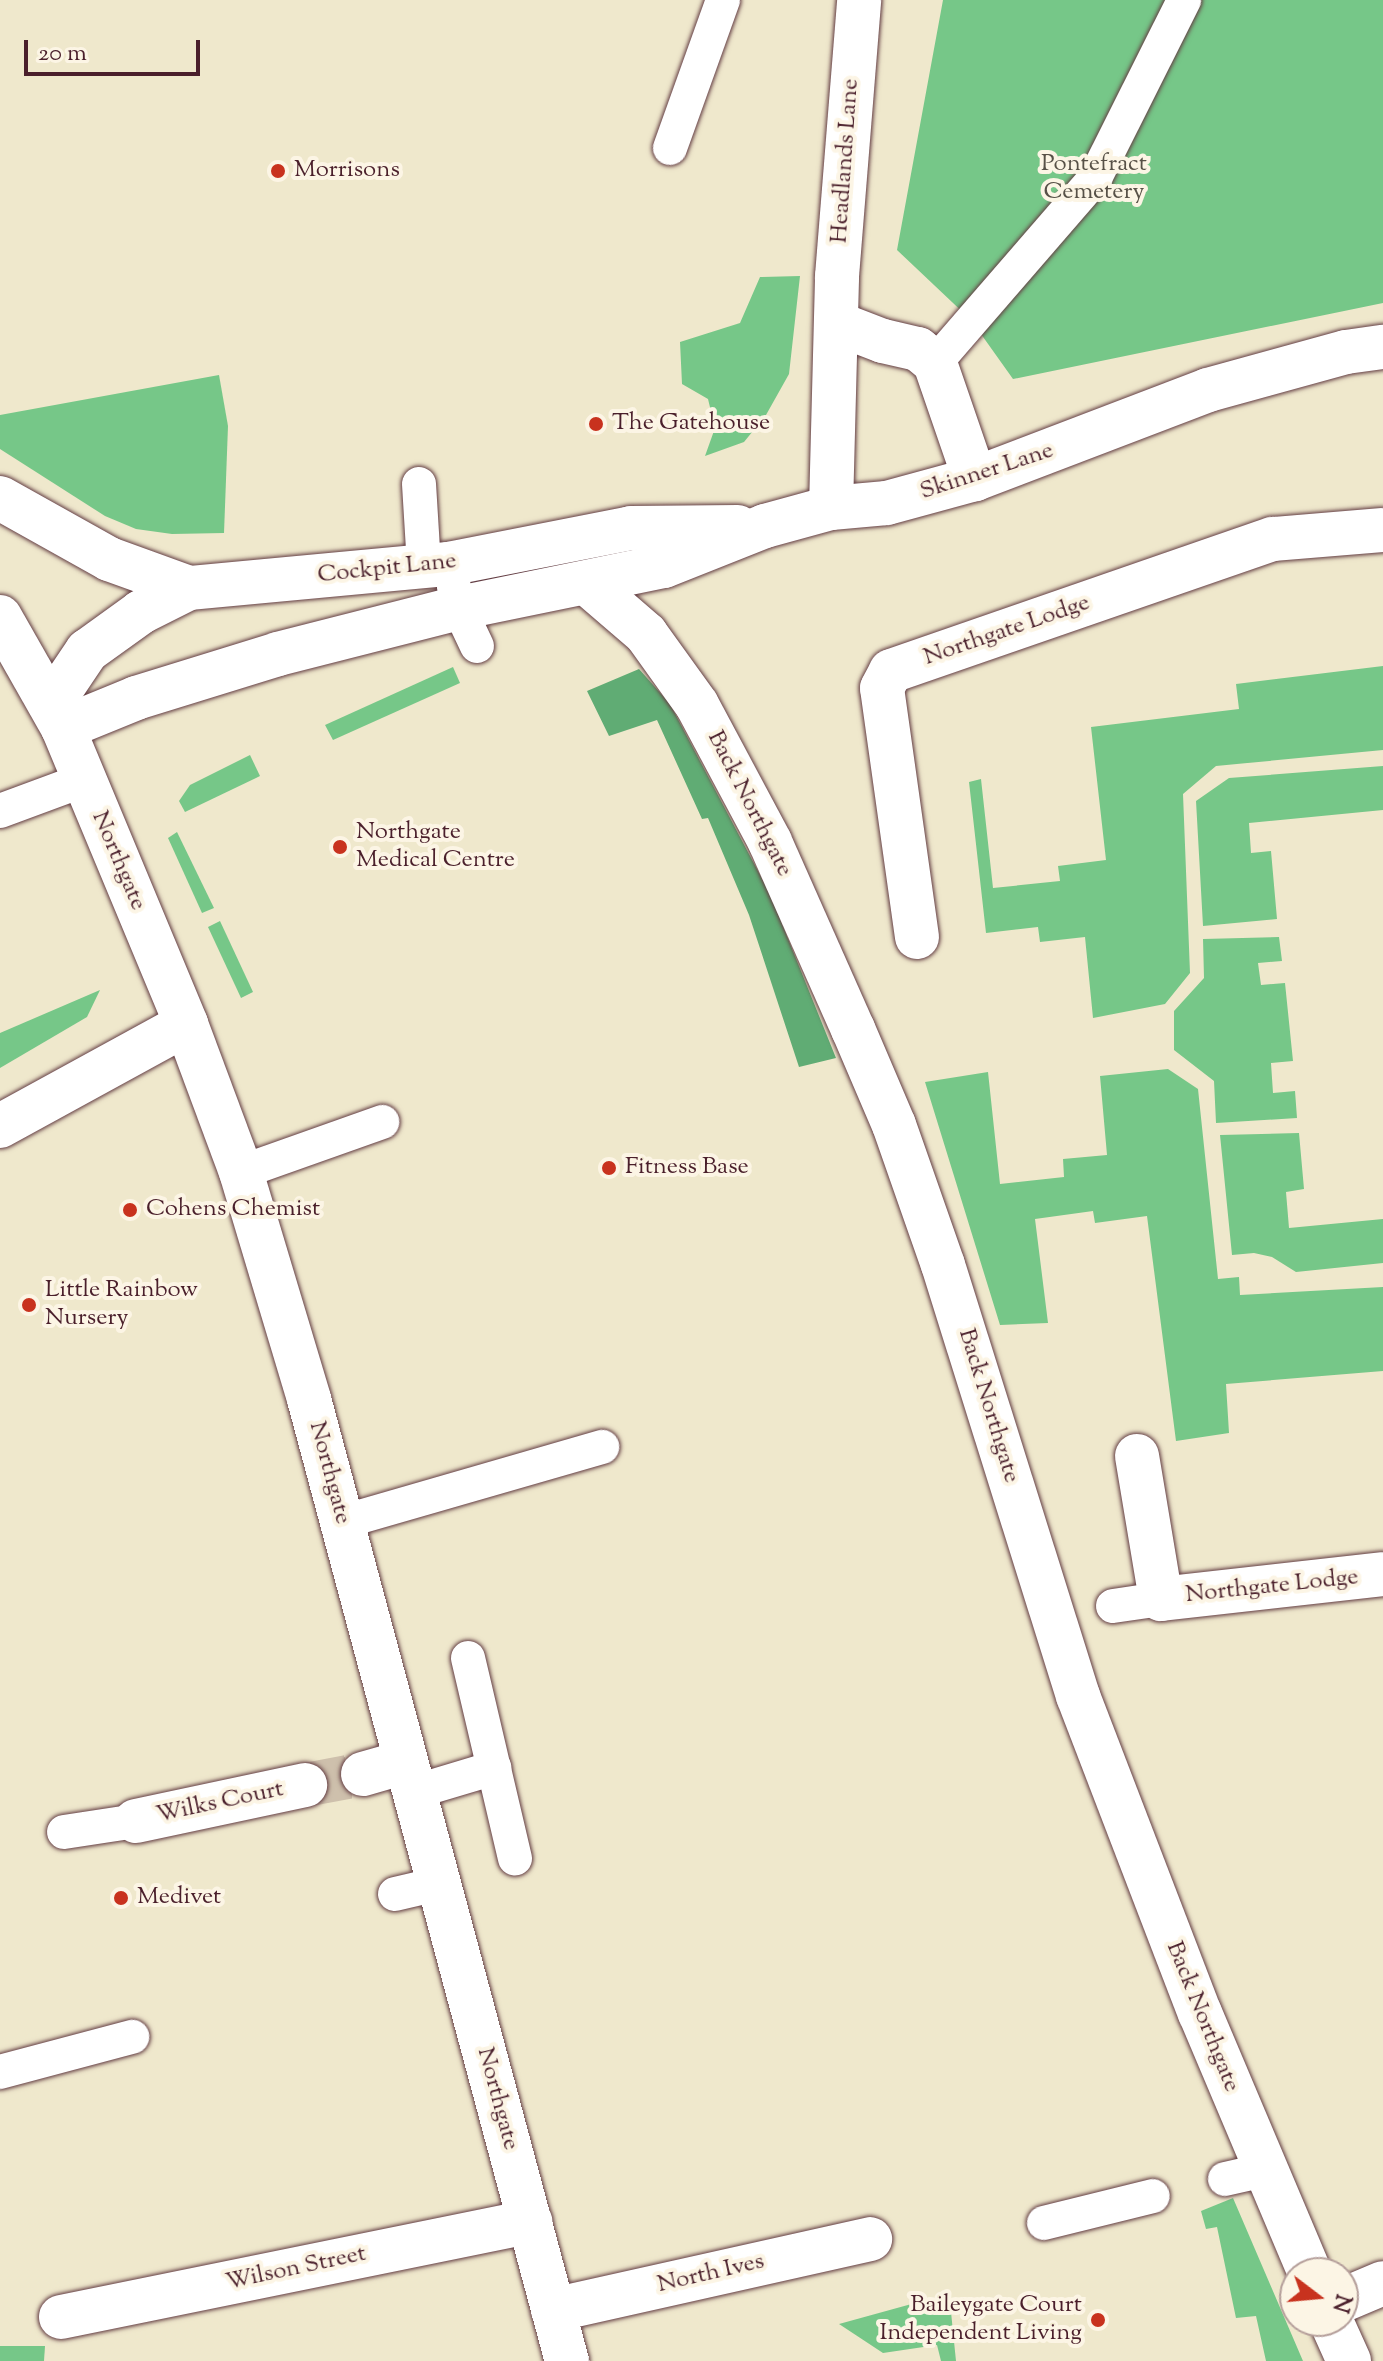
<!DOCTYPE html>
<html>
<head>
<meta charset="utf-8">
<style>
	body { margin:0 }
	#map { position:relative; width:1383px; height:2361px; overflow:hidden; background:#efe8cc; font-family:"Sorts Mill Goudy",serif }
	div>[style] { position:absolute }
	.green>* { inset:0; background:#76c788 }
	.forest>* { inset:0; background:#60ac74 }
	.minor-tunnel>* { height:44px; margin-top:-22px; transform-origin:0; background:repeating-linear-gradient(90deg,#cec0ac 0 44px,transparent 0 66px) }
	.roads { filter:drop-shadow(0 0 2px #633d43) drop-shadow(0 0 2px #633d43) }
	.service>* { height:34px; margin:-17px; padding:0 17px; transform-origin:17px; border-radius:17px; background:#fff }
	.minor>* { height:44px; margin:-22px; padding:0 22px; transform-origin:22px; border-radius:22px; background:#fff }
	.tertiary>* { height:44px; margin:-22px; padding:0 22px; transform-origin:22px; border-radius:22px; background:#fff }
	.dots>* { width:22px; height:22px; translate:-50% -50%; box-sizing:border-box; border:4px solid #fcf5e5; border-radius:50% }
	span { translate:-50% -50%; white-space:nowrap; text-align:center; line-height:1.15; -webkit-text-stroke:8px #fcf5e5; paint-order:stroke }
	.street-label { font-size:24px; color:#4a1f2b }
	.park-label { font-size:24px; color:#575147 }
	.poi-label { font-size:24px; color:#4a1f2b }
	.left { translate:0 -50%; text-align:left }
	.right { translate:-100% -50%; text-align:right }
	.north { position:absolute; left:1279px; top:2257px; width:80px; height:80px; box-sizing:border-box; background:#fcf5e5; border:2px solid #b59f9b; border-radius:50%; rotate:106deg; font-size:22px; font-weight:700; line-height:32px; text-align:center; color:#4a1f2b }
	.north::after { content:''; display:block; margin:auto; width:28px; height:36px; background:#c8321e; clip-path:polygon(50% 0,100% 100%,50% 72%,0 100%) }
	.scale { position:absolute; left:24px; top:40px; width:176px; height:36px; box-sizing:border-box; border:4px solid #4a1f2b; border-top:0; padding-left:10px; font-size:24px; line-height:28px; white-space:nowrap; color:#4a1f2b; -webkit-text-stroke:6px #fcf5e5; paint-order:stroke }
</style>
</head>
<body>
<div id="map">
	<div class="green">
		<div style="clip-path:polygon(943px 0,1383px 0,1383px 303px,1013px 379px,971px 320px,897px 250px)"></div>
		<div style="clip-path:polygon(800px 276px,789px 374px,766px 415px,744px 442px,705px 456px,715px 428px,708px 399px,682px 384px,680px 342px,740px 323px,760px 277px)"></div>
		<div style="clip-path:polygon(219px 375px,228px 426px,224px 533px,172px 534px,136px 529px,105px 516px,0 449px,0 415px)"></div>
		<div style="clip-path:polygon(1383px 666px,1383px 750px,1216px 766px,1183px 794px,1190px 973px,1165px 1004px,1093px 1018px,1085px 937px,1040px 942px,1038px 927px,986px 933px,969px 782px,981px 779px,993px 888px,1060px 881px,1058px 866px,1106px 860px,1091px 727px,1239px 709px,1236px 684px)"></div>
		<div style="clip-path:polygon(453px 667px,460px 683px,333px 740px,325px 725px)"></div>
		<div style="clip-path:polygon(250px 755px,260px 776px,185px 812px,179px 801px,190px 785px)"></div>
		<div style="clip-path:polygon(1383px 766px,1383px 810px,1249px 823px,1251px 853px,1271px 851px,1277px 919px,1203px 926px,1196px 801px,1229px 778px)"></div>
		<div style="clip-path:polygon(177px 832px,214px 908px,202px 913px,168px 838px)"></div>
		<div style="clip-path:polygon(220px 921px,253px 992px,241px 998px,208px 927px)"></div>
		<div style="clip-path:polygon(1279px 937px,1282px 961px,1258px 963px,1261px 985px,1285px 983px,1293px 1061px,1271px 1063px,1273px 1093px,1295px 1091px,1297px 1118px,1216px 1123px,1214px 1081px,1174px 1050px,1174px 1011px,1204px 978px,1203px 939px)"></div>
		<div style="clip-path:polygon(100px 990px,87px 1017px,0 1068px,0 1033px)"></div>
		<div style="clip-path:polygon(1168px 1069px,1198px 1089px,1218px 1279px,1239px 1277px,1240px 1295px,1383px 1287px,1383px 1371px,1226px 1384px,1229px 1433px,1176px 1441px,1147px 1216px,1095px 1223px,1093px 1211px,1035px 1219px,1048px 1323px,1000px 1325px,925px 1082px,988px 1072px,1000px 1184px,1064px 1177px,1063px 1159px,1107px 1155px,1100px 1076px)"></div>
		<div style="clip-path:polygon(1299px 1133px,1304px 1189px,1286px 1192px,1289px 1228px,1383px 1219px,1383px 1263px,1296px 1272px,1272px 1257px,1254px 1253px,1232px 1255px,1220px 1135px)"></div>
		<div style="clip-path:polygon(1233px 2198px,1303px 2361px,1266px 2361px,1256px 2316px,1236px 2318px,1217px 2227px,1206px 2229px,1201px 2211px)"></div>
		<div style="clip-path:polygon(926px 2300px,951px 2312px,956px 2361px,941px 2361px,937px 2345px,883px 2353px,839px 2324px)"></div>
		<div style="clip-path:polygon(0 2346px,45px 2346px,44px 2361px,0 2361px)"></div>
	</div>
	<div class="forest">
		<div style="clip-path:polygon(639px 669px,670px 704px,770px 894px,836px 1058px,799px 1067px,749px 915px,708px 818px,702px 819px,657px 720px,609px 736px,587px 691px)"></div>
	</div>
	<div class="minor-tunnel">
		<div style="left:305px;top:1785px;width:59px;rotate:-10.7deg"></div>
	</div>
	<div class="roads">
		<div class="service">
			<div style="left:670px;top:148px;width:157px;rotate:-70.3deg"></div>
			<div style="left:935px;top:363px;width:245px;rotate:-49.1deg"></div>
			<div style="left:1095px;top:178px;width:199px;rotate:-63.4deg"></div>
			<div style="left:419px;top:484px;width:82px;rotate:86.5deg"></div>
			<div style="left:454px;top:587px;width:22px;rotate:77deg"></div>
			<div style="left:459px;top:608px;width:42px;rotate:64.7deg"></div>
			<div style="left:0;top:811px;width:90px;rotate:-20.3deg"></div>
			<div style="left:241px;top:1172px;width:150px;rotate:-19.5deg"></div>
			<div style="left:342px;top:1522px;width:271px;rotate:-16.1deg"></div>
			<div style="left:1113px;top:1606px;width:49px;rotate:-8.3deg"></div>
			<div style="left:468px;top:1658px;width:206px;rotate:76.8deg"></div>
			<div style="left:414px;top:1792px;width:84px;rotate:-16.7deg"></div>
			<div style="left:64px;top:1832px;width:73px;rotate:-8.7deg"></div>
			<div style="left:395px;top:1894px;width:44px;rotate:-13.1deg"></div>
			<div style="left:0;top:2072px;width:137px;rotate:-14.9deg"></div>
			<div style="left:1225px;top:2179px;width:41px;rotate:-12.7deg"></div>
			<div style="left:1044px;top:2223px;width:112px;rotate:-13.9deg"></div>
		</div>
		<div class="minor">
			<div style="left:836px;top:323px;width:50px;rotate:21deg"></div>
			<div style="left:883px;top:341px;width:36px;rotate:13deg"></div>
			<div style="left:918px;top:349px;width:22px;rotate:39deg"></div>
			<div style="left:935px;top:363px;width:123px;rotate:71deg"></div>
			<div style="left:0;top:498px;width:125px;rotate:29.2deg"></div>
			<div style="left:109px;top:559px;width:85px;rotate:19.9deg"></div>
			<div style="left:831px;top:508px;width:232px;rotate:-88.5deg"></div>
			<div style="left:837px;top:276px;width:277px;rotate:-85.4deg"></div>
			<div style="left:587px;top:583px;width:78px;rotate:40.8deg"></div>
			<div style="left:646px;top:634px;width:87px;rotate:54.3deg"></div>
			<div style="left:697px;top:705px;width:155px;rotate:61.9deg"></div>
			<div style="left:770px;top:842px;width:205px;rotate:66.1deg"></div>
			<div style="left:853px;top:1029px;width:104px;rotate:66.9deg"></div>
			<div style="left:894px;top:1125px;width:148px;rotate:70.7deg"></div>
			<div style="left:943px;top:1265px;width:452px;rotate:72.6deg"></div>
			<div style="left:1078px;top:1696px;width:340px;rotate:69deg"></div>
			<div style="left:1200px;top:2013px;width:282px;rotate:67.1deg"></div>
			<div style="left:52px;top:703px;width:63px;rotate:-56.1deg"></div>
			<div style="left:87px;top:651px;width:67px;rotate:-35.8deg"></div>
			<div style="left:141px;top:612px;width:54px;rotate:-26.6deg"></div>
			<div style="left:189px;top:588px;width:260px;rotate:-5.3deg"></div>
			<div style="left:448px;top:564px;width:187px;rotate:-11.1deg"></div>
			<div style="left:631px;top:528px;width:107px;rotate:-0.5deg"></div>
			<div style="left:63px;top:728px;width:79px;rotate:-22.3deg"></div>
			<div style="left:136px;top:698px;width:149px;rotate:-17.2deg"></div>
			<div style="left:278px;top:654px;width:187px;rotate:-14.3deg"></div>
			<div style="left:459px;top:608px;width:209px;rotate:-11.6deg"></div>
			<div style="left:664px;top:566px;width:109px;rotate:-21.6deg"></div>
			<div style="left:765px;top:526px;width:68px;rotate:-15.3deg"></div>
			<div style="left:831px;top:508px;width:56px;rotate:-5.1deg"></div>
			<div style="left:887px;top:503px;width:91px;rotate:-15.3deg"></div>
			<div style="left:975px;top:479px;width:249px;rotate:-20.9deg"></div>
			<div style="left:1208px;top:390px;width:143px;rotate:-15.4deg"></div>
			<div style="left:1346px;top:352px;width:37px;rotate:-8deg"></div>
			<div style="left:917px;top:937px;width:251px;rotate:-98deg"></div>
			<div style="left:882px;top:688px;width:19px;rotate:-62deg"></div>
			<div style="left:891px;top:671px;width:404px;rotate:-19.1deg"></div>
			<div style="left:1273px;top:539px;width:110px;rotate:-4.7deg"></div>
			<div style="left:0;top:1126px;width:212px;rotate:-28.7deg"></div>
			<div style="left:1137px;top:1456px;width:145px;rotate:80.5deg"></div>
			<div style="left:1161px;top:1599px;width:223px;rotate:-6.4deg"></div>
			<div style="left:363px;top:1774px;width:44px;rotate:-15.9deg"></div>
			<div style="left:136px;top:1821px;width:173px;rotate:-12deg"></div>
			<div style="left:1343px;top:2300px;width:43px;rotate:-23deg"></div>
			<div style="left:553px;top:2310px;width:325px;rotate:-12.6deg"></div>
			<div style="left:61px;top:2317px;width:479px;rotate:-11.5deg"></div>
			<div style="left:1331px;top:2321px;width:44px;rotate:65.8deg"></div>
		</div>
		<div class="tertiary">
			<div style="left:0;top:617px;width:128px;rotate:60.4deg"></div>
			<div style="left:63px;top:728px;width:321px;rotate:67.4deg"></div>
			<div style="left:186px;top:1024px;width:158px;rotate:69.6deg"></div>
			<div style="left:241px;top:1172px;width:237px;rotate:73.3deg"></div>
			<div style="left:309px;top:1399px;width:996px;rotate:74.99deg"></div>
		</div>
	</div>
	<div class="dots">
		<div style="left:278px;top:171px;background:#c8321e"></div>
		<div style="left:596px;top:424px;background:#c8321e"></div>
		<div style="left:340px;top:847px;background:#c8321e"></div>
		<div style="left:609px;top:1168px;background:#c8321e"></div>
		<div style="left:130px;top:1210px;background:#c8321e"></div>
		<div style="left:29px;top:1305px;background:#c8321e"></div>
		<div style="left:121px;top:1898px;background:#c8321e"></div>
		<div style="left:1098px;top:2320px;background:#c8321e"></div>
	</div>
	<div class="street-label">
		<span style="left:846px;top:161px;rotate:-86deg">Headlands Lane</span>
		<span style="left:987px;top:472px;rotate:-18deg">Skinner Lane</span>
		<span style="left:387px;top:569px;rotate:-6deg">Cockpit Lane</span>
		<span style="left:1007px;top:631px;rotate:-19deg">Northgate Lodge</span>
		<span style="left:749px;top:804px;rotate:63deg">Back Northgate</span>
		<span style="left:118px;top:861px;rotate:67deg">Northgate</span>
		<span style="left:988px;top:1406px;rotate:73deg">Back Northgate</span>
		<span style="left:329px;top:1473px;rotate:75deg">Northgate</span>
		<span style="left:1272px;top:1587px;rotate:-6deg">Northgate Lodge</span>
		<span style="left:220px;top:1803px;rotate:-12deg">Wilks Court</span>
		<span style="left:1202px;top:2017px;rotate:68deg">Back Northgate</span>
		<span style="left:497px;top:2099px;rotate:75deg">Northgate</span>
		<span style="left:296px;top:2269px;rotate:-12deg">Wilson Street</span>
		<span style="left:711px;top:2274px;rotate:-13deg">North Ives</span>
	</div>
	<div class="park-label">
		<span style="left:1094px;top:179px">Pontefract<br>Cemetery</span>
	</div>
	<div class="poi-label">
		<span class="left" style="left:294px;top:171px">Morrisons</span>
		<span class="left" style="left:612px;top:424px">The Gatehouse</span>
		<span class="left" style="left:356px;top:847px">Northgate<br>Medical Centre</span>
		<span class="left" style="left:625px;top:1168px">Fitness Base</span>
		<span class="left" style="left:146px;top:1210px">Cohens Chemist</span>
		<span class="left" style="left:45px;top:1305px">Little Rainbow<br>Nursery</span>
		<span class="left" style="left:137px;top:1898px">Medivet</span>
		<span class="right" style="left:1082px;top:2320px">Baileygate Court<br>Independent Living</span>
	</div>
	<div class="north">N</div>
	<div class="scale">20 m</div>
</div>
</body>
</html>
